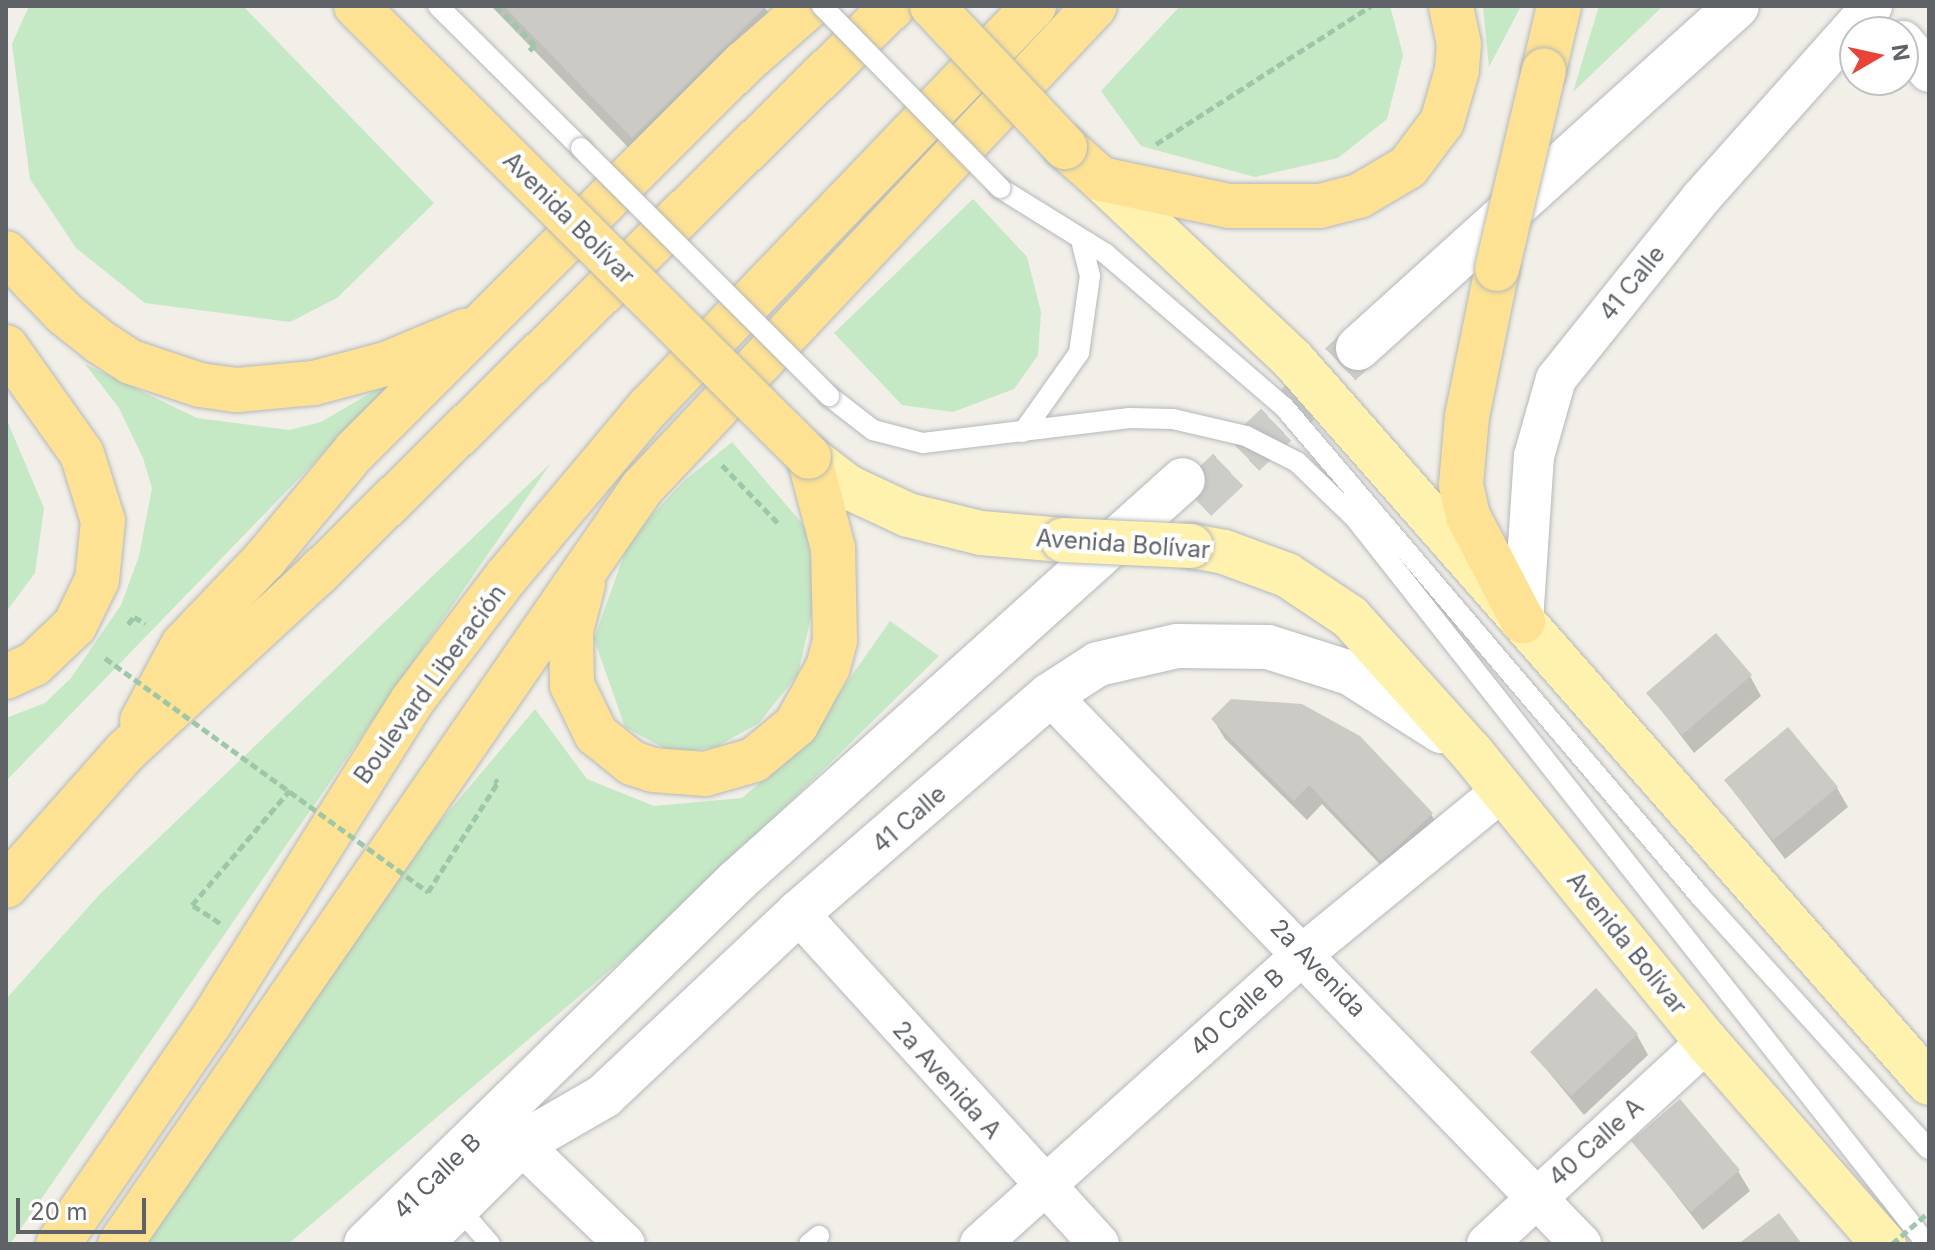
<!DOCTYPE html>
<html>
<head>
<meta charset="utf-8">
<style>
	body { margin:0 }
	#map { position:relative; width:1935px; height:1250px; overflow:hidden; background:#f1efe8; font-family:Inter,sans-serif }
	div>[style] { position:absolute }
	.green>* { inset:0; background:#c5e8c5 }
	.shadow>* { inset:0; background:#0003 }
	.building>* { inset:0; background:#cccac5 }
	.secondary-tunnel>* { height:44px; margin-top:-22px; transform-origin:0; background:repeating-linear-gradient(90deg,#ccccc8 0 44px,transparent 0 66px) }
	.path>* { height:5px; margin-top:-2.5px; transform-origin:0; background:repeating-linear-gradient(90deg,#9cc7a9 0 8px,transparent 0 12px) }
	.roads { filter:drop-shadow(0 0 2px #b5b8bc) drop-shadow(0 0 2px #b5b8bc) }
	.lane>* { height:20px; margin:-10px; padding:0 10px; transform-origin:10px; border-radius:10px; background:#fff }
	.street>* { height:40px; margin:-20px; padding:0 20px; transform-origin:20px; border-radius:20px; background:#fff }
	.secondary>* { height:44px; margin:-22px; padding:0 22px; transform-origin:22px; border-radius:22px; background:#fff }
	.primary>* { height:44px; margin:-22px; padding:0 22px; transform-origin:22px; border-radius:22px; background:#fff2af }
	.highway>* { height:44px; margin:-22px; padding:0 22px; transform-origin:22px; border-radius:22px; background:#fde293 }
	.path-bridge>* { height:5px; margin-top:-2.5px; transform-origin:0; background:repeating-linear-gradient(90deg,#9cc7a9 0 8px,transparent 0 12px) }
	.bridges { filter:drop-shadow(0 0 2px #b5b8bc) drop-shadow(0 0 2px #b5b8bc) }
	.lane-bridge>* { height:20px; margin:-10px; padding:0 10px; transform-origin:10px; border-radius:10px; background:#fff }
	.primary-bridge>* { height:44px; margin:-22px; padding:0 22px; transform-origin:22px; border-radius:22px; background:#fff2af }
	.highway-bridge>* { height:44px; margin:-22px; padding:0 22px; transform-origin:22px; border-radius:22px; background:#fde293 }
	span { translate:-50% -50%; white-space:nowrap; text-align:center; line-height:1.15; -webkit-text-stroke:8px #fff; paint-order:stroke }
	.street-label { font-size:24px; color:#5f6368 }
	.frame { position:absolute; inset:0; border:8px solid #5f6368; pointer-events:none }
	.north { position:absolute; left:1839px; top:16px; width:80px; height:80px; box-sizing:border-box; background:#fff; border:2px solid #bfc1c3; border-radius:50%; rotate:81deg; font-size:22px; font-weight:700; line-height:32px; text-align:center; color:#5f6368 }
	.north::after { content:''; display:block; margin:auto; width:28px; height:36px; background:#ea4335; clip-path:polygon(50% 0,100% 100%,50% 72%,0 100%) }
	.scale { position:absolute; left:16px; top:1198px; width:130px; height:36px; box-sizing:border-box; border:4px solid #5f6368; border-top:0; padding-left:10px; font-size:24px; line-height:28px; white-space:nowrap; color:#5f6368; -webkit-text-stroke:6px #fff; paint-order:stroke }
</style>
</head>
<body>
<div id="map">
	<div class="green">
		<div style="clip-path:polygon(29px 6px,243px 6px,434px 203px,337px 298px,290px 322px,145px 303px,76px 248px,30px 179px,12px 44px)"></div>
		<div style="clip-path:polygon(1180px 6px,1390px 6px,1403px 55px,1387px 119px,1338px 158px,1255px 177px,1141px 146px,1101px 91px)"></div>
		<div style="clip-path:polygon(1483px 6px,1521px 6px,1489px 67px)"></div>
		<div style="clip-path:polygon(1599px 6px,1663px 6px,1573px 92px)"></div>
		<div style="clip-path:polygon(973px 199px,1027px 257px,1041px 312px,1038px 355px,1014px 389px,953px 412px,902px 405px,834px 333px)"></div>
		<div style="clip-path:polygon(85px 364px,197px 418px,289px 430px,321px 422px,396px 378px,6px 781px,6px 718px,45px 703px,71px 678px,121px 605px,139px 556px,152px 488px,143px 458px,119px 408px)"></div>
		<div style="clip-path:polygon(6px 418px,44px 508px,35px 573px,6px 612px)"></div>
		<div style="clip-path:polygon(732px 442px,807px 529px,815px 599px,798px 674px,759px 723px,716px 747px,673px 753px,625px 727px,594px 639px,630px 538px,685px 480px)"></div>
		<div style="clip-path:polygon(551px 463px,10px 1244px,6px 1244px,6px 999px,100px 894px)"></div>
		<div style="clip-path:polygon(890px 621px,939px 656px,677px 913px,288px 1244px,143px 1244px,380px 893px,535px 709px,587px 779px,654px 806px,742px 798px,803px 745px)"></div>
	</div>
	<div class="shadow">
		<div style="clip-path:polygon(491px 6px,764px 6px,787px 44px,654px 174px)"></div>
		<div style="clip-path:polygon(1750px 676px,1761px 696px,1694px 753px,1649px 694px)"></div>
		<div style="clip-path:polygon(1213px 719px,1431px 814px,1442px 834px,1395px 880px,1322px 804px,1307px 820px,1225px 739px)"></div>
		<div style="clip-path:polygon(1726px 781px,1837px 788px,1848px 807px,1785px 859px)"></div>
		<div style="clip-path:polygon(1637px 1035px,1648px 1055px,1584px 1115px,1532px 1052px)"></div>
		<div style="clip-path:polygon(1634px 1141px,1738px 1171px,1750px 1191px,1703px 1230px)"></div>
	</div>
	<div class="building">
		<div style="clip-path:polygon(504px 6px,766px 6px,632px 138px)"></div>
		<div style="clip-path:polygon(1716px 633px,1752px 675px,1682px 735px,1646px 693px)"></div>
		<div style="clip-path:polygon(1231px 699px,1302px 704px,1360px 736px,1433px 813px,1382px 862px,1309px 785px,1294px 801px,1211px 719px)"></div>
		<div style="clip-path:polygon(1788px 727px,1838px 787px,1773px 840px,1724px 780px)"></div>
		<div style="clip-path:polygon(1596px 988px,1638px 1034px,1571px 1096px,1530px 1052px)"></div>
		<div style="clip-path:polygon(1680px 1099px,1740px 1170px,1691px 1212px,1631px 1141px)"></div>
		<div style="clip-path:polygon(1779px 1213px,1802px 1244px,1738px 1244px)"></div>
	</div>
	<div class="secondary-tunnel">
		<div style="left:1196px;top:500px;width:222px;rotate:-43.2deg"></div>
	</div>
	<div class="path">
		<div style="left:496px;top:6px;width:55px;rotate:45deg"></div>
		<div style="left:535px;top:45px;width:11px;rotate:135deg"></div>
		<div style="left:1156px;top:144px;width:255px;rotate:-32.7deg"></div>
		<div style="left:722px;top:465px;width:82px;rotate:46deg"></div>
		<div style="left:128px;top:624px;width:9px;rotate:-49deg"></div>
		<div style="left:134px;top:617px;width:13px;rotate:29deg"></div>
		<div style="left:428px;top:892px;width:130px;rotate:-57.5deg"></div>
		<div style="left:498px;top:782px;width:4px;rotate:-146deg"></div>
		<div style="left:220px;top:923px;width:33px;rotate:-147deg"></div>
		<div style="left:192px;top:905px;width:151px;rotate:-49.6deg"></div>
	</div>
	<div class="roads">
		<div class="lane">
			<div style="left:438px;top:6px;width:202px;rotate:44.8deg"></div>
			<div style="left:1000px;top:188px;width:125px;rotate:31.9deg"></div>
			<div style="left:1106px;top:254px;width:235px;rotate:40.7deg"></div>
			<div style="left:1284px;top:407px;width:642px;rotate:49.61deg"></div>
			<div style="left:1700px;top:896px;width:341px;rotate:47.9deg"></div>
			<div style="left:829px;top:396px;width:56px;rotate:37.7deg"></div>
			<div style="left:873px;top:430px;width:52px;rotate:14.6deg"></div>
			<div style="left:923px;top:443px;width:208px;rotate:-6.9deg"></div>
			<div style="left:1129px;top:418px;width:44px;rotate:1.3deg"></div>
			<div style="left:1173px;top:419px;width:75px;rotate:13.1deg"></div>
			<div style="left:1246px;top:436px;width:57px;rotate:27deg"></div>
			<div style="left:1297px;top:462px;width:81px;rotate:44deg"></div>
			<div style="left:1355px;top:518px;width:924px;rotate:51.77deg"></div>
			<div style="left:1023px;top:432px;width:97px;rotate:-54.7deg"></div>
			<div style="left:1079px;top:353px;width:78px;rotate:-81.9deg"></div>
			<div style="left:1090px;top:276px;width:34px;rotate:-104deg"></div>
			<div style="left:457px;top:1206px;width:50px;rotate:49deg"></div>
			<div style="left:809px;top:1244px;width:13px;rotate:-39deg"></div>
		</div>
		<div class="street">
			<div style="left:1903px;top:41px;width:40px;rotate:50deg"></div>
			<div style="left:1523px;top:621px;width:165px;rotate:-86.2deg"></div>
			<div style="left:1534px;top:456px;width:80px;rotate:-74.1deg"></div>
			<div style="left:1556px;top:379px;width:232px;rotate:-51.3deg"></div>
			<div style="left:1701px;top:198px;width:257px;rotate:-48.3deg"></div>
			<div style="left:1050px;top:695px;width:764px;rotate:45.95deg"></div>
			<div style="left:798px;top:913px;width:447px;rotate:47.7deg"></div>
			<div style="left:521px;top:1144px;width:144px;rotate:43.9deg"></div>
			<div style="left:980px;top:1244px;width:435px;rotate:-41.9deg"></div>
			<div style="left:1304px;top:953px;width:257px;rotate:-39.3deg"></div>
			<div style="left:1487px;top:1244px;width:299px;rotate:-42.6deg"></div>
		</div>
		<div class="secondary">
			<div style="left:1358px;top:348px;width:510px;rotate:-42.06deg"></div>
			<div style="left:366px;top:1244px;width:520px;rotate:-44.38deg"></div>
			<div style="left:738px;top:880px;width:598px;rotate:-41.95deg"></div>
			<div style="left:420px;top:1244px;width:142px;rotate:-44.7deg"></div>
			<div style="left:521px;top:1144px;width:96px;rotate:-30deg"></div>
			<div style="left:604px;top:1096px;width:267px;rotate:-43.3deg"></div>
			<div style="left:798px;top:913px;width:333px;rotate:-40.9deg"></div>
			<div style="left:1050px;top:695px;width:57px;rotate:-32.9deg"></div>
			<div style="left:1098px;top:664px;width:81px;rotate:-12.8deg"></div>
			<div style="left:1177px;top:646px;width:91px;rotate:0.6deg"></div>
			<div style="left:1268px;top:647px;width:86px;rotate:17.6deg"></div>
			<div style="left:1350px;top:673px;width:108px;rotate:32.5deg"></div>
		</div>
		<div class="primary">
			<div style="left:1101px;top:179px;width:264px;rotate:43.3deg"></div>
			<div style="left:1293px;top:360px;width:963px;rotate:48.66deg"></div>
			<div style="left:809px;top:457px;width:49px;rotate:37.6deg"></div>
			<div style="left:848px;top:487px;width:66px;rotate:25deg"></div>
			<div style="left:908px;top:515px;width:75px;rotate:13.9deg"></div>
			<div style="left:981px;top:533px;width:82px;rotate:4.9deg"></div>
			<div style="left:1191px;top:546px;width:34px;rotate:10deg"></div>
			<div style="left:1224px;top:552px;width:67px;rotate:20.1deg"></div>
			<div style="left:1287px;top:575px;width:76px;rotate:33.7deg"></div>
			<div style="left:1350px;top:617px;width:183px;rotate:48.1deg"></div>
			<div style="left:1472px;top:753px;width:372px;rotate:50.9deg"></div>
			<div style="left:1707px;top:1042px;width:269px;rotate:48.8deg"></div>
		</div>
		<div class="highway">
			<div style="left:1544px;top:70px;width:66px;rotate:-76.8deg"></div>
			<div style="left:1065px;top:147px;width:48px;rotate:41.6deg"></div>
			<div style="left:1101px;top:179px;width:131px;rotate:11.9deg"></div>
			<div style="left:1229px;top:206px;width:91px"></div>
			<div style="left:1320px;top:206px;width:40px;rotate:-14.4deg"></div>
			<div style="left:1359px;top:196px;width:57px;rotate:-30.6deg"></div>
			<div style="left:1408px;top:167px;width:56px;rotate:-52.9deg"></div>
			<div style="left:1442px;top:122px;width:54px;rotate:-73.9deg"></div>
			<div style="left:1457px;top:70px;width:26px;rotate:-86deg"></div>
			<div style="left:1459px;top:44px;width:39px;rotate:-102deg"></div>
			<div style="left:6px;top:253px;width:85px;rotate:46deg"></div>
			<div style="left:65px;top:314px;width:45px;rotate:38.7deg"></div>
			<div style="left:100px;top:342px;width:37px;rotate:33deg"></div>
			<div style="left:131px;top:362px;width:73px;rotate:18.4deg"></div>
			<div style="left:200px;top:385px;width:37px;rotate:8deg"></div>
			<div style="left:237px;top:390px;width:77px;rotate:-5.2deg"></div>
			<div style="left:314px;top:383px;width:74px;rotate:-14.8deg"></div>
			<div style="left:386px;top:364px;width:86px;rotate:-22.7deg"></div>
			<div style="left:1497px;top:269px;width:150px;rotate:101.5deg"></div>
			<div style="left:1467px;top:416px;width:69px;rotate:95deg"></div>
			<div style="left:1461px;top:485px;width:32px;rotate:77deg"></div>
			<div style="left:1468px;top:516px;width:119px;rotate:62.4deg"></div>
			<div style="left:6px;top:347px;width:131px;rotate:54.6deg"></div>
			<div style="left:82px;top:454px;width:70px;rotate:72.6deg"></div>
			<div style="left:103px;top:521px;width:59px;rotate:95.8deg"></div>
			<div style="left:97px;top:580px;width:50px;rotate:116.1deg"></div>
			<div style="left:75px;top:625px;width:57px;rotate:136.4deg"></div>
			<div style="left:34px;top:664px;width:31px;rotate:155deg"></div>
			<div style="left:583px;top:584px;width:49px;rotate:104.3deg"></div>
			<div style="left:571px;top:631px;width:54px;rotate:88.9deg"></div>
			<div style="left:572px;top:685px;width:55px;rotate:63.9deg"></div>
			<div style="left:596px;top:734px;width:46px;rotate:38.9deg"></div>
			<div style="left:632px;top:763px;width:22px;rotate:18deg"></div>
			<div style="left:653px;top:770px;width:52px;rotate:4.4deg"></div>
			<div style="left:705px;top:774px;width:51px;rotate:-15.9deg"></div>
			<div style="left:754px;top:760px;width:55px;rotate:-39.8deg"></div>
			<div style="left:796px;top:725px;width:66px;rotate:-61.1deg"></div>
			<div style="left:828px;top:667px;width:28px;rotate:-75deg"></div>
			<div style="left:835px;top:640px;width:92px;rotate:-91.2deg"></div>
			<div style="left:833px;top:548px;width:94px;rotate:-104.8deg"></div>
			<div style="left:142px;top:721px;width:86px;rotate:-61.7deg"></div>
			<div style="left:183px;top:645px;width:119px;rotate:-46.4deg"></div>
			<div style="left:265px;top:559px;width:141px;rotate:-50.2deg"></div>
			<div style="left:355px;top:451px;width:549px;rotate:-44.93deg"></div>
			<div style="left:744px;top:63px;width:86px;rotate:-41.2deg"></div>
			<div style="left:6px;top:886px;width:181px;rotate:-48.4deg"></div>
			<div style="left:126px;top:751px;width:260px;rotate:-42.8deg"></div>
			<div style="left:317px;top:574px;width:809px;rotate:-44.6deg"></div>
			<div style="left:58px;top:1244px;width:268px;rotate:-55.5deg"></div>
			<div style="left:210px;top:1023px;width:380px;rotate:-57.9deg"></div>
			<div style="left:412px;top:701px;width:157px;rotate:-52.8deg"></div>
			<div style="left:507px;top:576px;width:221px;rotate:-50deg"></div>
			<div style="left:649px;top:407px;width:556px;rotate:-46.17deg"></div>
			<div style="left:120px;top:1244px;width:919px;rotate:-55.38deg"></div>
			<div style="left:642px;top:488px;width:661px;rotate:-46.78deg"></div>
		</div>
	</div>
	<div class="path-bridge">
		<div style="left:105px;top:658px;width:399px;rotate:35.9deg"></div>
		<div style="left:1892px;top:1244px;width:49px;rotate:-40.9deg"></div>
	</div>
	<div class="bridges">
		<div class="lane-bridge">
			<div style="left:822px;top:6px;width:255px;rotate:45.6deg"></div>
			<div style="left:581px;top:148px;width:351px;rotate:45deg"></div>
		</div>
		<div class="primary-bridge">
			<div style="left:1063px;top:540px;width:128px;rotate:2.7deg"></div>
		</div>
		<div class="highway-bridge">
			<div style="left:356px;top:6px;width:639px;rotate:44.87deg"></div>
			<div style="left:932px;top:6px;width:194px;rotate:46.7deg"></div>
			<div style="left:1497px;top:269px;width:204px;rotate:-76.7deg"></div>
		</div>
	</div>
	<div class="street-label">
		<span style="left:569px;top:218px;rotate:45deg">Avenida Bolívar</span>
		<span style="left:1632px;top:283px;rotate:-51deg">41 Calle</span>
		<span style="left:1123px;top:544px;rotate:4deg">Avenida Bolívar</span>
		<span style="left:430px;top:684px;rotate:-54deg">Boulevard Liberación</span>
		<span style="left:909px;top:819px;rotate:-41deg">41 Calle</span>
		<span style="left:1627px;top:943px;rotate:51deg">Avenida Bolívar</span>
		<span style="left:1318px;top:968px;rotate:46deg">2a Avenida</span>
		<span style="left:1237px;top:1012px;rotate:-42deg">40 Calle B</span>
		<span style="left:947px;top:1080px;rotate:48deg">2a Avenida A</span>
		<span style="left:1596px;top:1142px;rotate:-42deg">40 Calle A</span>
		<span style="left:437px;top:1176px;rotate:-44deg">41 Calle B</span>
	</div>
	<div class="frame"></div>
	<div class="north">N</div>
	<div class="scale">20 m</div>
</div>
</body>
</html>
